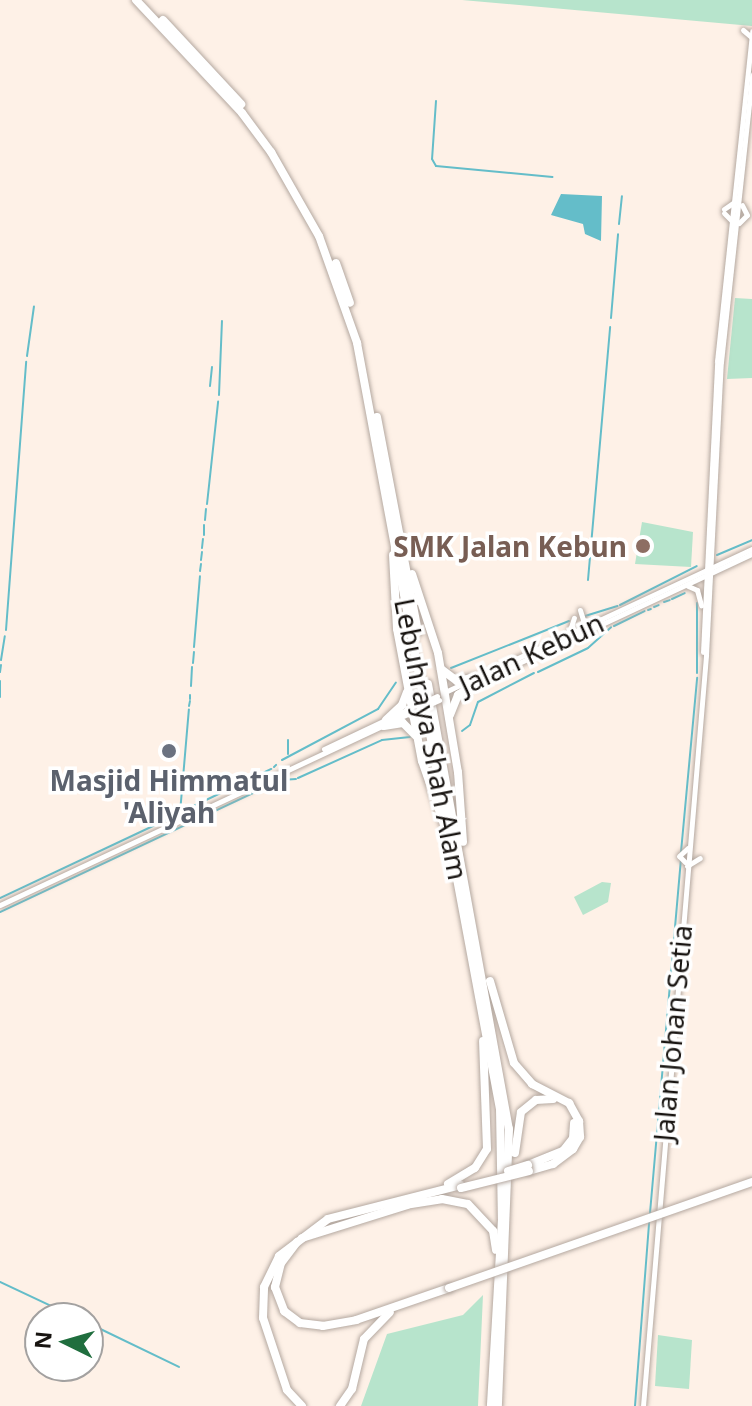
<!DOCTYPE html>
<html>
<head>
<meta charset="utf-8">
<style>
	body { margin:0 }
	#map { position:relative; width:752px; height:1406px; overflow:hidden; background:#fef1e7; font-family:"Noto Sans",sans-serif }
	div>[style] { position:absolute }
	.green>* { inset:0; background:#b7e4cc }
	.water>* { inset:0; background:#64bdc9 }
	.stream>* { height:2px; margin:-1px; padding:0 1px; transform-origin:1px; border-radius:1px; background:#64bdc9 }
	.roads { filter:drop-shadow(0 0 2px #b4a8a0) drop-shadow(0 0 2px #b4a8a0) }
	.secondary>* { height:5px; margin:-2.5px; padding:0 2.5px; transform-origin:2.5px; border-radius:2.5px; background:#fff }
	.highway>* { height:8px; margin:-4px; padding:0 4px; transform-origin:4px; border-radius:4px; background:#fff }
	.bridges { filter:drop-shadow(0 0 2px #b4a8a0) drop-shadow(0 0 2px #b4a8a0) }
	.secondary-bridge>* { height:5px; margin:-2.5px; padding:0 2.5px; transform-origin:2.5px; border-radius:2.5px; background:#fff }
	.highway-bridge>* { height:8px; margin:-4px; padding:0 4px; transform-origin:4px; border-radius:4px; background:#fff }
	.dots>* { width:22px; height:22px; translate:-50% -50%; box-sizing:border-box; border:4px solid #fff; border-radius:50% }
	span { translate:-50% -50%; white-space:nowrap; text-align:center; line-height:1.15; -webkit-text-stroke:7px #fff; paint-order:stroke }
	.education-label { font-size:28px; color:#785e54; font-weight:700 }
	.right { translate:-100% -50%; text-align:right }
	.street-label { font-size:28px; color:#181411 }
	.worship-label { font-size:28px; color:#5b616d; font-weight:700 }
	.north { position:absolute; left:24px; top:1302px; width:80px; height:80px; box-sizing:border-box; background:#fff; border:2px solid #a3a1a0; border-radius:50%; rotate:275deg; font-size:22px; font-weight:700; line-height:32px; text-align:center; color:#181411 }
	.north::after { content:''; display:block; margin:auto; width:28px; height:36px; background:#206e3e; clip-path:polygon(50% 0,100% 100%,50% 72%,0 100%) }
</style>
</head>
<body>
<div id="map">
	<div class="green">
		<div style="clip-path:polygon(462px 0,752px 0,752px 26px)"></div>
		<div style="clip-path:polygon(735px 298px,752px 299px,752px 378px,727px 379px)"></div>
		<div style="clip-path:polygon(642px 522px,693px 532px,691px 567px,635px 564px)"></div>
		<div style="clip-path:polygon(602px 882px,611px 883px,608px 902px,583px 915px,574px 897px)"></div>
		<div style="clip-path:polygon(483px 1295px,478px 1406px,361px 1406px,387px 1334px,463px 1315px)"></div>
		<div style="clip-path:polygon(658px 1335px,692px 1340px,689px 1389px,655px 1386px)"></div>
	</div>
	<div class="water">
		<div style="clip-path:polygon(561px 194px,602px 196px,601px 241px,585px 234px,583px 224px,551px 215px)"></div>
	</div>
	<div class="stream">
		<div style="left:436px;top:101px;width:58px;rotate:93.9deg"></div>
		<div style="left:432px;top:159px;width:8px;rotate:60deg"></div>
		<div style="left:436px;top:166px;width:117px;rotate:5.4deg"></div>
		<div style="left:619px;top:224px;width:28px;rotate:-84deg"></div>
		<div style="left:611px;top:318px;width:84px;rotate:-85.2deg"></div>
		<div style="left:27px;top:356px;width:50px;rotate:-82deg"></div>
		<div style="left:210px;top:386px;width:19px;rotate:-84deg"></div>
		<div style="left:219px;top:395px;width:74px;rotate:-87.7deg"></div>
		<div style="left:207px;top:504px;width:103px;rotate:-83.8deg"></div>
		<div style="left:205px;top:520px;width:11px;rotate:-85deg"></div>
		<div style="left:204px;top:535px;width:10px;rotate:-90deg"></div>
		<div style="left:202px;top:548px;width:9px;rotate:-84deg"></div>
		<div style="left:717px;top:555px;width:38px;rotate:-23deg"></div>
		<div style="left:201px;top:560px;width:8px;rotate:-83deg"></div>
		<div style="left:200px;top:571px;width:7px;rotate:-82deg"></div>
		<div style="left:588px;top:580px;width:254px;rotate:-85deg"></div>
		<div style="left:672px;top:599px;width:14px;rotate:-25deg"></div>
		<div style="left:664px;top:602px;width:6px;rotate:-18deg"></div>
		<div style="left:620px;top:605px;width:86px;rotate:-26.9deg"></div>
		<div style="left:654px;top:607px;width:5px;rotate:-22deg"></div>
		<div style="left:648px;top:610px;width:3px;rotate:-18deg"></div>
		<div style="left:585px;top:616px;width:34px;rotate:-17deg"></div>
		<div style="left:614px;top:626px;width:34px;rotate:-26deg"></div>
		<div style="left:6px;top:630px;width:269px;rotate:-85.7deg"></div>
		<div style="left:194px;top:647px;width:71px;rotate:-85.2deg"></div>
		<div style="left:1px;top:660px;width:24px;rotate:-81deg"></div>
		<div style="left:193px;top:663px;width:11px;rotate:-85deg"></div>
		<div style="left:451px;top:668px;width:127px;rotate:-21.7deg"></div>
		<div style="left:0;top:672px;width:7px;rotate:-82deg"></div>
		<div style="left:538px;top:672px;width:55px;rotate:-25.6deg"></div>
		<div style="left:588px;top:648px;width:31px;rotate:-42deg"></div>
		<div style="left:697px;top:673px;width:70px;rotate:-90deg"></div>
		<div style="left:0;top:681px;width:16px;rotate:90deg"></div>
		<div style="left:191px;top:686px;width:19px;rotate:-87deg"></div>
		<div style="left:190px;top:699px;width:4px;rotate:-90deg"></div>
		<div style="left:189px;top:706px;width:5px;rotate:-79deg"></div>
		<div style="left:462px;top:731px;width:10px;rotate:-37deg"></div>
		<div style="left:470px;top:725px;width:24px;rotate:-71deg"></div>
		<div style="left:478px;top:702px;width:63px;rotate:-27.4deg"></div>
		<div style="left:288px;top:754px;width:14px;rotate:-90deg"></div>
		<div style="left:282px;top:760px;width:109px;rotate:-28deg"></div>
		<div style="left:378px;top:709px;width:32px;rotate:-56deg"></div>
		<div style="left:274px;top:767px;width:3px;rotate:-45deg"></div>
		<div style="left:298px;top:778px;width:92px;rotate:-24.3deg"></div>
		<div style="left:382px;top:740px;width:28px;rotate:-6deg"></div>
		<div style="left:181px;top:812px;width:100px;rotate:-25.5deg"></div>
		<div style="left:180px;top:813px;width:104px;rotate:-85.1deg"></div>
		<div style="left:681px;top:852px;width:175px;rotate:-84.7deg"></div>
		<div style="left:0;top:898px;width:192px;rotate:-25.2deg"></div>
		<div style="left:0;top:912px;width:310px;rotate:-25.2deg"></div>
		<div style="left:281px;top:780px;width:15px;rotate:-4deg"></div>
		<div style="left:650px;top:1213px;width:353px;rotate:-85deg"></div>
		<div style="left:0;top:1282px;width:85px;rotate:25.1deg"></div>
		<div style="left:88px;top:1323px;width:101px;rotate:25.8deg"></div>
		<div style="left:635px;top:1406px;width:184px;rotate:-85.6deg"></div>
	</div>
	<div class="roads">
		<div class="secondary">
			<div style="left:743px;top:30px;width:11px;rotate:41deg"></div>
			<div style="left:724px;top:209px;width:14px;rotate:-34deg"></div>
			<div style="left:724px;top:213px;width:13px;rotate:45deg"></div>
			<div style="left:739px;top:223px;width:11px;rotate:-45deg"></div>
			<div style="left:747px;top:215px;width:11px;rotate:-117deg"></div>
			<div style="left:688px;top:586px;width:10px;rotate:24deg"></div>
			<div style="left:697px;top:590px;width:16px;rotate:75deg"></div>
			<div style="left:580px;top:610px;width:10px;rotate:73deg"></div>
			<div style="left:583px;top:620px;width:12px;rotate:14deg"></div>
			<div style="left:569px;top:633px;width:16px;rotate:-72deg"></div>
			<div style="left:703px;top:652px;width:291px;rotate:-87.2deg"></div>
			<div style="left:717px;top:361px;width:332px;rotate:-83.9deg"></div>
			<div style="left:474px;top:684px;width:307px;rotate:-25.1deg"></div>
			<div style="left:445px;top:692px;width:339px;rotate:-25deg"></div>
			<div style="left:324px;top:749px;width:98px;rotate:-25.3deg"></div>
			<div style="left:685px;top:862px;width:8px;rotate:-135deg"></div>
			<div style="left:679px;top:856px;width:12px;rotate:-42deg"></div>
			<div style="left:687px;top:866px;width:15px;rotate:-32deg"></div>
			<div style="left:0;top:905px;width:463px;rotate:-25.1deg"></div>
			<div style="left:643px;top:1406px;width:754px;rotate:-85.2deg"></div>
			<div style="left:706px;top:655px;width:293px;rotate:-87.1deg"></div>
			<div style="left:721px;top:362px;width:289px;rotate:-83.8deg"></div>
		</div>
		<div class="highway">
			<div style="left:136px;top:0;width:155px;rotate:46.8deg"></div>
			<div style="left:242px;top:113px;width:49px;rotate:53.4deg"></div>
			<div style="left:271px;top:152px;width:97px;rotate:60.3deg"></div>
			<div style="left:319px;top:236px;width:114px;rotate:70.4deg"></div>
			<div style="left:357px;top:343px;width:779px;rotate:79.43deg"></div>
			<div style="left:500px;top:1109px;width:110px;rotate:89deg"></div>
			<div style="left:502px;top:1219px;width:187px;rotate:93.4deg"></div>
			<div style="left:163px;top:20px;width:115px;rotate:47.1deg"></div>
			<div style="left:336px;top:263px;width:42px;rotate:70.7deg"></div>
			<div style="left:377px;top:417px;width:219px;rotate:79.2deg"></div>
			<div style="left:393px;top:555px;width:74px;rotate:86.9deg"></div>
			<div style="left:397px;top:629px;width:134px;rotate:79.3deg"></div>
			<div style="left:422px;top:761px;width:70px;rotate:70.8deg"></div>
			<div style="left:412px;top:574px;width:83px;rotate:71.8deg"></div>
			<div style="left:438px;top:653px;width:121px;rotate:80.5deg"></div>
			<div style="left:458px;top:772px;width:70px;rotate:85.9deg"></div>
			<div style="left:441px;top:669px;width:20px;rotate:37deg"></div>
			<div style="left:457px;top:681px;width:20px;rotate:-11deg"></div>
			<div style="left:428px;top:684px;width:452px;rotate:79.7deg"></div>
			<div style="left:509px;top:1129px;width:277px;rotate:92.3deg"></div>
			<div style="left:450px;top:715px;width:22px;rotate:-68deg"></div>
			<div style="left:458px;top:695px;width:21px;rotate:-35deg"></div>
			<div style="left:386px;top:720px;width:22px;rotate:-43deg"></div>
			<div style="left:402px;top:705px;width:14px;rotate:-69deg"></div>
			<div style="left:384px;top:726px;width:19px;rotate:-9deg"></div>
			<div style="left:403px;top:723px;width:18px;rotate:45deg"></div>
			<div style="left:490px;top:981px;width:85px;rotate:73.7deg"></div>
			<div style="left:514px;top:1063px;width:28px;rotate:49deg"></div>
			<div style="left:532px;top:1084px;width:42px;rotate:27.2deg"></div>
			<div style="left:569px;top:1103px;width:21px;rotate:61deg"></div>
			<div style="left:579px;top:1121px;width:16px;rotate:86deg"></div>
			<div style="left:580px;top:1137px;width:14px;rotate:120deg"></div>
			<div style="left:573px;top:1149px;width:25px;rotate:143deg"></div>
			<div style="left:553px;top:1164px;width:25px;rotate:164deg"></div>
			<div style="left:515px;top:1153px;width:41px;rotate:-81.7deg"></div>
			<div style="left:521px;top:1112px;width:19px;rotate:-39deg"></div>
			<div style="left:536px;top:1100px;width:17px;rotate:-3deg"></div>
			<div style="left:528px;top:1165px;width:38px;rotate:-22deg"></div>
			<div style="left:563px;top:1151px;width:16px;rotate:-52deg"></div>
			<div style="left:573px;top:1138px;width:15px;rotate:-86deg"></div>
			<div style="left:448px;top:1184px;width:31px;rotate:-31deg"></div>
			<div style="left:475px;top:1168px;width:22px;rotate:-58deg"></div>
			<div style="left:487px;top:1149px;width:108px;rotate:-92.1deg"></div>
			<div style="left:405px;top:1205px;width:37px;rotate:-9deg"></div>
			<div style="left:442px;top:1199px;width:26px;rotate:11deg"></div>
			<div style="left:468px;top:1204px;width:37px;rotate:47deg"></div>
			<div style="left:493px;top:1231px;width:19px;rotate:81deg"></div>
			<div style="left:302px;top:1238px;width:110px;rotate:-17.4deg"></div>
			<div style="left:297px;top:1242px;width:26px;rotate:127deg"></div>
			<div style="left:281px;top:1263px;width:25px;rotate:104deg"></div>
			<div style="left:275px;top:1287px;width:26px;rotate:69deg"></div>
			<div style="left:284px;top:1311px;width:20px;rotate:37deg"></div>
			<div style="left:300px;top:1323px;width:23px;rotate:7deg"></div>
			<div style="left:323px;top:1326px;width:34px;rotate:-10deg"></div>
			<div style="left:356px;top:1320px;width:98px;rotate:-19deg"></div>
			<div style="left:302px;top:1406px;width:22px;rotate:-133deg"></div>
			<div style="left:287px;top:1390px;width:76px;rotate:-108.4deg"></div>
			<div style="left:263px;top:1318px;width:31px;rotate:-88deg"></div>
			<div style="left:264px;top:1287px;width:34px;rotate:-64deg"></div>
			<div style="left:279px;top:1256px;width:61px;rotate:-37.1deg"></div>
			<div style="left:328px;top:1219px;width:137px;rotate:-14.3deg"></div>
			<div style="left:340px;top:1406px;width:21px;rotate:-55deg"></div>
			<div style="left:352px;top:1389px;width:51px;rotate:-76.5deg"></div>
			<div style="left:364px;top:1339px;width:37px;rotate:-46deg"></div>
		</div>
	</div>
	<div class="bridges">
		<div class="secondary-bridge">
			<div style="left:418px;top:705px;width:21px;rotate:-25deg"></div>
			<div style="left:419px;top:709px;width:22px;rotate:-24deg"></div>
		</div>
		<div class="highway-bridge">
			<div style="left:508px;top:1171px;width:21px;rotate:-17deg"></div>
			<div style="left:461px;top:1188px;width:70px;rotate:-14deg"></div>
			<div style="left:449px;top:1288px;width:321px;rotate:-19.3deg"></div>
		</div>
	</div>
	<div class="dots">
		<div style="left:643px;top:546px;background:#8d6e63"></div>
		<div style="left:169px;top:751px;background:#6b7280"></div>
	</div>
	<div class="education-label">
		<span class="right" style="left:627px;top:546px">SMK Jalan Kebun</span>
	</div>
	<div class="street-label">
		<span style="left:531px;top:653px;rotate:-25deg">Jalan Kebun</span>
		<span style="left:432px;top:739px;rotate:79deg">Lebuhraya Shah Alam</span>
		<span style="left:672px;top:1033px;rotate:-85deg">Jalan Johan Setia</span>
	</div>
	<div class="worship-label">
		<span style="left:169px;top:796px">Masjid Himmatul<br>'Aliyah</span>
	</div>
	<div class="north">N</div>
</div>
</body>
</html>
